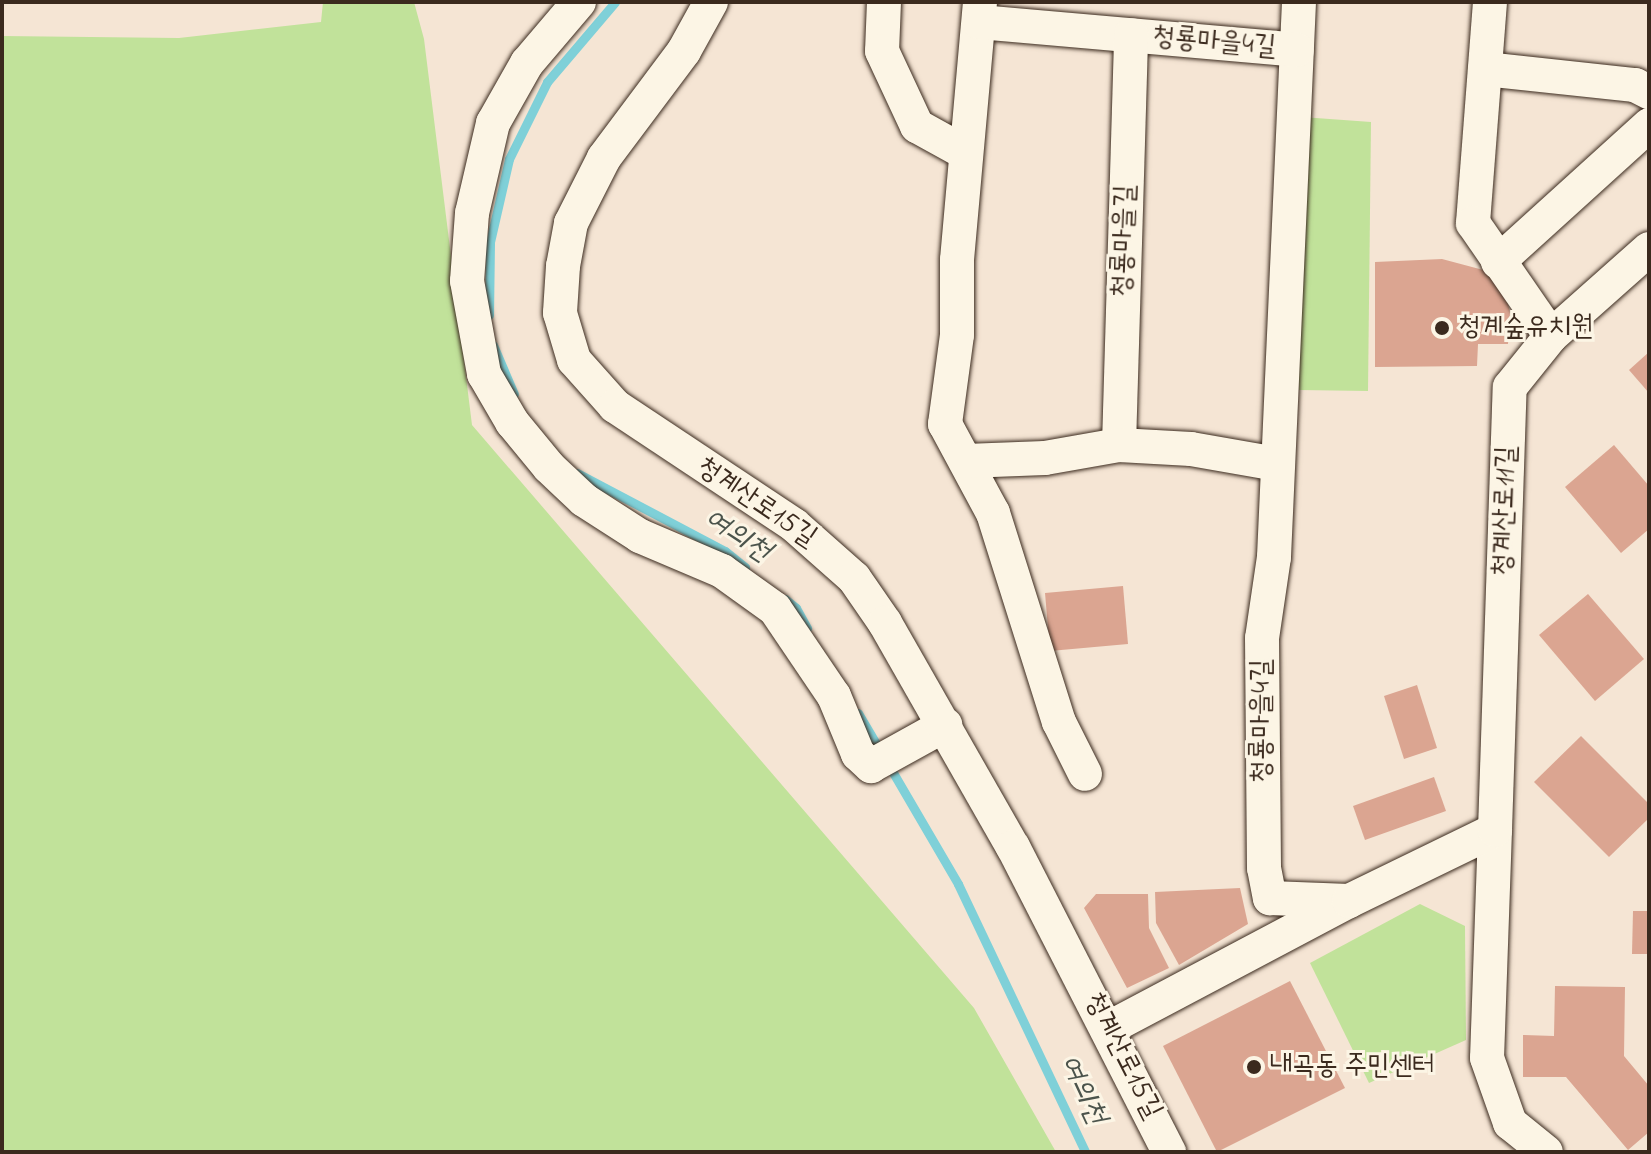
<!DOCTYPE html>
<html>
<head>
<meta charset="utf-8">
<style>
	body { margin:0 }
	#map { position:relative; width:1651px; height:1154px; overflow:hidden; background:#f5e5d4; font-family:"Indie Flower","Poor Story",sans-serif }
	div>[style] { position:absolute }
	.green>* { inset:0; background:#c1e29a }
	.stream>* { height:9px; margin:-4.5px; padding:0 4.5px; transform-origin:4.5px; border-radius:4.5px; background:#7fd0d8 }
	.building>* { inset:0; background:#dba591 }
	.roads { filter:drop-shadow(0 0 2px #3b2a1e) drop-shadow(0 0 2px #3b2a1e) }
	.minor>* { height:34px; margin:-17px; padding:0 17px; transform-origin:17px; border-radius:17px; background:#fcf5e5 }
	.dots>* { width:22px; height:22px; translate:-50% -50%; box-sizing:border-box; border:4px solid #fcf5e5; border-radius:50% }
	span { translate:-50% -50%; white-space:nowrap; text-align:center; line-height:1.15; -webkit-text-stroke:6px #fcf5e5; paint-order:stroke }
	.street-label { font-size:28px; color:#3b2a1e }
	.poi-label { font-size:28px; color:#3b2a1e }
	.left { translate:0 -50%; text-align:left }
	.water-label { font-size:30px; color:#4c544c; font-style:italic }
	.frame { position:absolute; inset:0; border:4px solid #3b2a1e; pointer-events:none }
</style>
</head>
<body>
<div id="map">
	<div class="green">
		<div style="clip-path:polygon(323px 2px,414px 2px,424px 39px,472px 425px,974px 1008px,1056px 1152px,2px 1152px,2px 36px,179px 38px,321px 22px)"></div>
		<div style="clip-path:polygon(1302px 117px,1371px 122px,1368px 391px,1299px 390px)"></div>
		<div style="clip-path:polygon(1420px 904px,1465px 926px,1466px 1040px,1369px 1083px,1310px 963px)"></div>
	</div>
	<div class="stream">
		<div style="left:489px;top:315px;width:73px;rotate:-89.2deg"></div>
		<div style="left:490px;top:242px;width:85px;rotate:-77.1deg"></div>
		<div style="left:509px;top:159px;width:86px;rotate:-63.7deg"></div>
		<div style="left:547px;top:82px;width:105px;rotate:-49.6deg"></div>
		<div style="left:493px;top:345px;width:53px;rotate:66.8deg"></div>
		<div style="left:577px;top:473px;width:167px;rotate:27.8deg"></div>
		<div style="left:725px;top:551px;width:26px;rotate:39deg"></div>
		<div style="left:785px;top:599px;width:14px;rotate:39deg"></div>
		<div style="left:796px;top:608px;width:23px;rotate:61deg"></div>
		<div style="left:858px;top:713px;width:45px;rotate:59.5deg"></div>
		<div style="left:888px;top:764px;width:139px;rotate:59.7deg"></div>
		<div style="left:958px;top:884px;width:297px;rotate:64.6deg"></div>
	</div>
	<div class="building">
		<div style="clip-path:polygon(1442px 259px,1487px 271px,1505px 292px,1510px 312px,1508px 344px,1478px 344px,1477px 366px,1375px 367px,1375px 262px)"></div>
		<div style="clip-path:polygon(1649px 352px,1649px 393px,1629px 370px)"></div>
		<div style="clip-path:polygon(1614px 445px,1649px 486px,1649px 529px,1621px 553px,1565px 487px)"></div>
		<div style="clip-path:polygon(1123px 586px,1128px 644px,1050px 651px,1045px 593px)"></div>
		<div style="clip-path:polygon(1588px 594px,1644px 659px,1595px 701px,1539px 635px)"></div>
		<div style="clip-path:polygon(1417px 685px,1437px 748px,1404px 759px,1384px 696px)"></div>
		<div style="clip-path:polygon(1581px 736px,1649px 804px,1649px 818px,1609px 857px,1534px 782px)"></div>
		<div style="clip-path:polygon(1434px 777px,1446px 811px,1365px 840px,1353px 806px)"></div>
		<div style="clip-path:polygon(1240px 888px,1248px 924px,1179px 965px,1156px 923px,1155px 892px)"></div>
		<div style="clip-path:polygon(1096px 894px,1148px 894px,1149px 928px,1169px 968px,1127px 988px,1084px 908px)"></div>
		<div style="clip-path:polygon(1633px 911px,1649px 911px,1649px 954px,1632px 954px)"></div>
		<div style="clip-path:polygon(1290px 981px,1345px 1088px,1217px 1152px,1163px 1046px)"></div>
		<div style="clip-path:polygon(1555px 986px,1625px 987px,1624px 1056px,1649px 1086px,1649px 1132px,1628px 1150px,1566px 1077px,1523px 1077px,1523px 1035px,1554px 1036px)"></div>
	</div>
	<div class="roads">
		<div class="minor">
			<div style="left:579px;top:2px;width:80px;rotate:130.4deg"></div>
			<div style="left:527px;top:63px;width:69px;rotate:119.5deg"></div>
			<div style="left:493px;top:123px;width:92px;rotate:103.1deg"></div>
			<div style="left:472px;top:213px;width:68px;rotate:94.2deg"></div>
			<div style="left:467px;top:281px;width:95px;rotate:79.6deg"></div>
			<div style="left:484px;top:374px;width:56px;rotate:59.7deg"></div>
			<div style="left:512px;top:422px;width:58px;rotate:50.6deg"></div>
			<div style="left:549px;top:467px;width:48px;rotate:43.3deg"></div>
			<div style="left:584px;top:500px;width:67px;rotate:32.7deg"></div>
			<div style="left:640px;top:536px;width:89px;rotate:23.1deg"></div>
			<div style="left:722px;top:571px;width:65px;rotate:35.6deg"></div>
			<div style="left:775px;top:609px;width:105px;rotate:55.9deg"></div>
			<div style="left:834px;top:696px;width:63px;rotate:67.5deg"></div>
			<div style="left:858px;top:754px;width:18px;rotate:43deg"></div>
			<div style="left:871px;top:766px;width:85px;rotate:-29deg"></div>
			<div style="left:711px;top:2px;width:56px;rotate:118.9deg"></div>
			<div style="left:684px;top:51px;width:134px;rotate:126.8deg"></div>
			<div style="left:604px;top:158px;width:73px;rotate:116.9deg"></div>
			<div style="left:571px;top:223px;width:44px;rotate:100.5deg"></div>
			<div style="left:563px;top:266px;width:47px;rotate:93.7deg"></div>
			<div style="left:560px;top:313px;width:49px;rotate:73.4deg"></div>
			<div style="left:574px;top:360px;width:62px;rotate:48.3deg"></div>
			<div style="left:615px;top:406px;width:215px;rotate:33.6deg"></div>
			<div style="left:794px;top:525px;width:80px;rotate:41.5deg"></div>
			<div style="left:854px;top:578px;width:55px;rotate:55.4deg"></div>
			<div style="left:885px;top:623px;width:258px;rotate:60.3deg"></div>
			<div style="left:1013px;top:847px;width:343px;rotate:62.9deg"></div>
			<div style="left:884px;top:2px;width:49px;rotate:92.3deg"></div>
			<div style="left:882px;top:51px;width:83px;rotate:65deg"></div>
			<div style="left:917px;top:126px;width:56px;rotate:28.9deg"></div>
			<div style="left:980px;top:2px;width:259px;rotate:95.1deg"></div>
			<div style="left:957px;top:260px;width:75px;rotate:90deg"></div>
			<div style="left:957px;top:335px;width:90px;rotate:97.7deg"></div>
			<div style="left:945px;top:424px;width:101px;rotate:61.7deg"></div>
			<div style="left:993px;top:513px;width:219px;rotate:72.5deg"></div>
			<div style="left:1059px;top:722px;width:58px;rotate:63.4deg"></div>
			<div style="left:1299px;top:2px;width:556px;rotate:92.58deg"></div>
			<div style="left:1274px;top:557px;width:82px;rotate:98.4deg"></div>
			<div style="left:1262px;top:638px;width:230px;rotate:89.5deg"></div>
			<div style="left:1264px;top:868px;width:31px;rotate:79deg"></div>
			<div style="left:1270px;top:898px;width:79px;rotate:2.2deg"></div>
			<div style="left:1490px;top:2px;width:222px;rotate:94.4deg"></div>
			<div style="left:1473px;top:223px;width:137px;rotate:55.4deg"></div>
			<div style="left:979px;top:22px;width:319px;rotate:5deg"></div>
			<div style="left:1485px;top:69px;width:151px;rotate:6.1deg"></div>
			<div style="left:1635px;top:85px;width:16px;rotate:27deg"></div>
			<div style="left:1498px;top:262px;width:204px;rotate:-42.2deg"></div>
			<div style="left:1119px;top:445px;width:410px;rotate:-88.3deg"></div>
			<div style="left:966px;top:461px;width:79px;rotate:-2.2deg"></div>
			<div style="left:1045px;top:458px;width:75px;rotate:-10deg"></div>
			<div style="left:1119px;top:445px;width:72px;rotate:3.2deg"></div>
			<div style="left:1191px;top:449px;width:87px;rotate:9.9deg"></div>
			<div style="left:1495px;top:830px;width:228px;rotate:92deg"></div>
			<div style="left:1487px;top:1058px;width:69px;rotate:70.5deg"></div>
			<div style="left:1510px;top:1123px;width:46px;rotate:38.9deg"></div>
			<div style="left:1109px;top:1028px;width:272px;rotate:-27.9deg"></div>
			<div style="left:1349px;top:901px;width:162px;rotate:-25.9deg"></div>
			<div style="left:1495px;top:830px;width:443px;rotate:-88.1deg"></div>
			<div style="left:1510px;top:387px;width:65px;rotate:-51.2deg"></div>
			<div style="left:1551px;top:336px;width:131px;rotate:-41.6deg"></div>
		</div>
	</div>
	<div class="dots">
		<div style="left:1442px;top:328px;background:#3b2a1e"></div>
		<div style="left:1254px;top:1067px;background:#3b2a1e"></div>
	</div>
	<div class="street-label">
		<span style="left:1214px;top:43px;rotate:5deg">청룡마을4길</span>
		<span style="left:1125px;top:241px;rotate:-88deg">청룡마을길</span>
		<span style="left:756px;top:503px;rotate:34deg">청계산로15길</span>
		<span style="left:1506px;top:511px;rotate:-88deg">청계산로11길</span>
		<span style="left:1263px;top:721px;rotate:-90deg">청룡마을4길</span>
		<span style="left:1122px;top:1056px;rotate:63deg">청계산로15길</span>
	</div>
	<div class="poi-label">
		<span class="left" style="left:1458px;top:328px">청계숲유치원</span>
		<span class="left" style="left:1270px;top:1067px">내곡동 주민센터</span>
	</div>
	<div class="water-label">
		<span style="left:737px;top:536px;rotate:33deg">여의천</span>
		<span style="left:1082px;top:1090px;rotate:65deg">여의천</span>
	</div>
	<div class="frame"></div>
</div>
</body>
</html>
